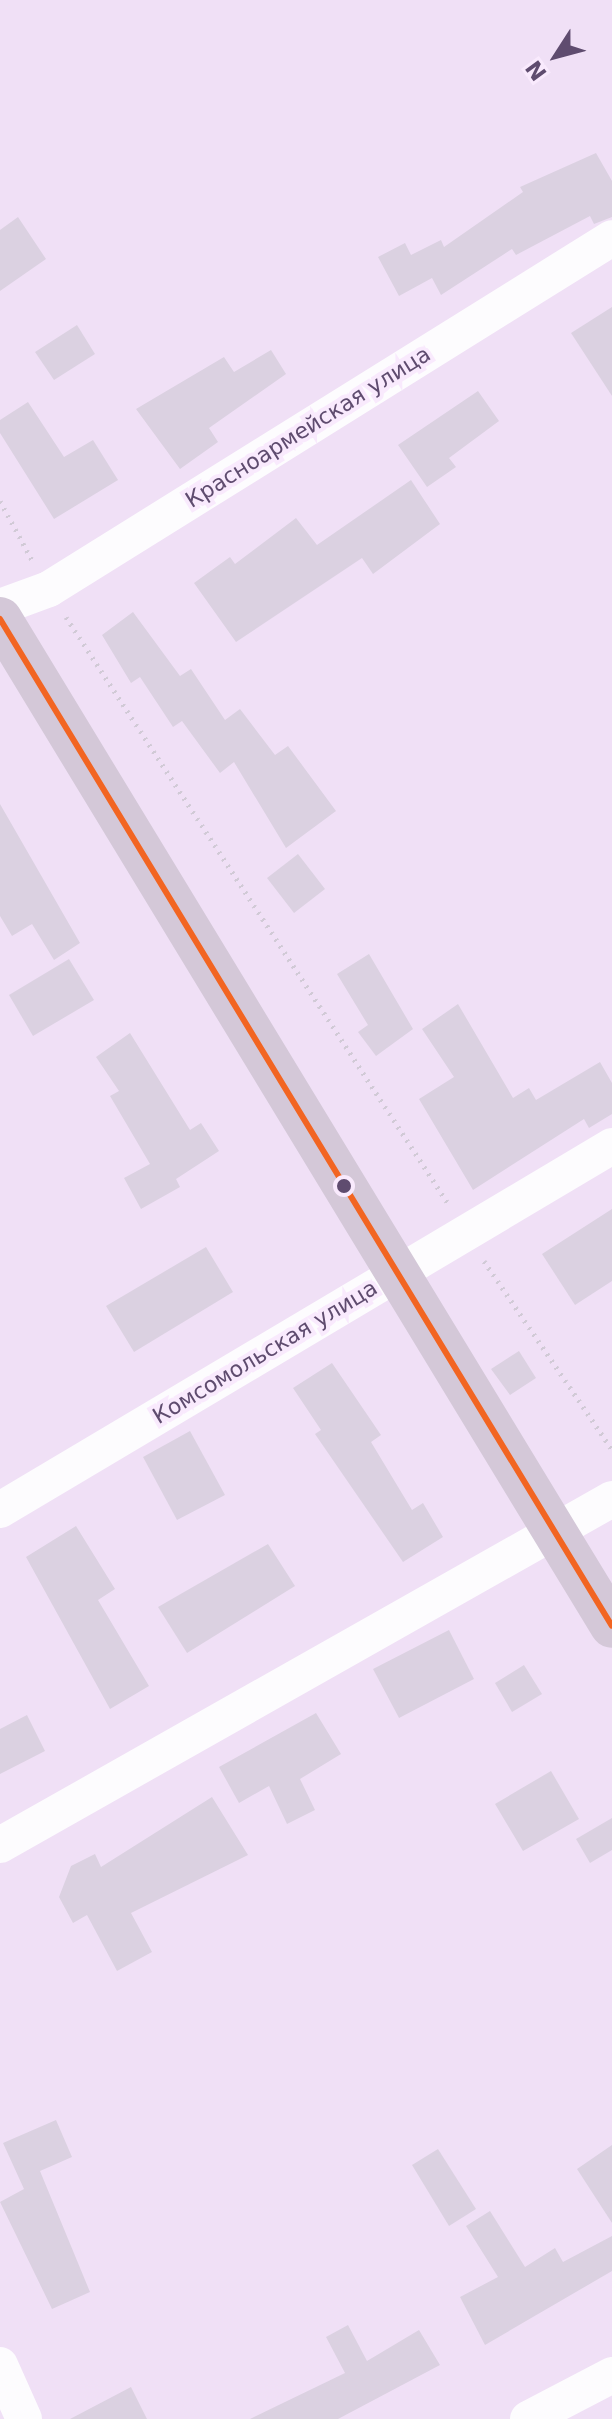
<!DOCTYPE html>
<html>
<head>
<meta charset="utf-8">
<style>
	body { margin:0 }
	#map { position:relative; width:612px; height:2419px; overflow:hidden; background:#f2e9f5; font-family:"DejaVu Sans",sans-serif }
	div>[style] { position:absolute }
	.residential>* { inset:0; background:#f0e0f6 }
	.building>* { inset:0; background:#dbd1e1 }
	.path>* { height:5px; margin-top:-2.5px; transform-origin:0; background:repeating-linear-gradient(90deg,#d1cad6 0 2px,transparent 0 8px) }
	.minor>* { height:36px; margin:-18px; padding:0 18px; transform-origin:18px; border-radius:18px; background:#fdfcfe }
	.major>* { height:44px; margin:-22px; padding:0 22px; transform-origin:22px; border-radius:22px; background:#d4c8d8 }
	.bus-1>* { height:6px; margin:-3px; padding:0 3px; transform-origin:3px; border-radius:3px; background:#f26522 }
	.dots>* { width:22px; height:22px; translate:-50% -50%; box-sizing:border-box; border:4px solid #f9eafd; border-radius:50% }
	span { translate:-50% -50%; white-space:nowrap; text-align:center; line-height:1.15; -webkit-text-stroke:8px #f9eafd; paint-order:stroke }
	.street-label { font-size:22px; color:#5f4c6f }
	.north { position:absolute; left:516px; top:16px; width:80px; height:80px; -webkit-text-stroke:6px #f9eafd; paint-order:stroke; rotate:234deg; font-size:22px; font-weight:700; line-height:32px; text-align:center; color:#5f4c6f }
	.north::after { content:''; display:block; margin:auto; width:28px; height:36px; background:#5f4c6f; clip-path:polygon(50% 0,100% 100%,50% 72%,0 100%) }
</style>
</head>
<body>
<div id="map">
	<div class="residential">
		<div style="clip-path:polygon(0 0,612px 0,612px 2419px,0 2419px)"></div>
	</div>
	<div class="building">
		<div style="clip-path:polygon(596px 153px,612px 181px,612px 217px,594px 224px,590px 216px,516px 255px,512px 249px,441px 295px,432px 278px,399px 296px,378px 257px,405px 243px,411px 255px,441px 240px,444px 247px,523px 192px,520px 187px)"></div>
		<div style="clip-path:polygon(18px 217px,46px 259px,0 291px,0 230px)"></div>
		<div style="clip-path:polygon(612px 307px,612px 396px,571px 333px)"></div>
		<div style="clip-path:polygon(77px 325px,95px 354px,54px 380px,35px 352px)"></div>
		<div style="clip-path:polygon(271px 350px,286px 374px,209px 428px,218px 442px,180px 469px,136px 409px,224px 357px,234px 372px)"></div>
		<div style="clip-path:polygon(478px 391px,499px 421px,449px 458px,456px 467px,427px 487px,398px 445px)"></div>
		<div style="clip-path:polygon(28px 402px,64px 457px,93px 440px,118px 480px,54px 519px,0 433px,0 420px)"></div>
		<div style="clip-path:polygon(411px 480px,440px 524px,373px 574px,362px 558px,236px 642px,194px 583px,230px 557px,235px 564px,296px 518px,317px 545px)"></div>
		<div style="clip-path:polygon(133px 612px,180px 676px,191px 669px,225px 720px,240px 709px,275px 755px,288px 746px,336px 811px,286px 848px,234px 762px,220px 773px,182px 721px,173px 727px,140px 677px,131px 683px,102px 635px)"></div>
		<div style="clip-path:polygon(0 804px,80px 943px,54px 960px,32px 924px,12px 936px,0 916px)"></div>
		<div style="clip-path:polygon(298px 854px,325px 889px,294px 913px,267px 878px)"></div>
		<div style="clip-path:polygon(369px 954px,413px 1029px,376px 1056px,358px 1032px,368px 1025px,337px 974px)"></div>
		<div style="clip-path:polygon(69px 959px,94px 1000px,33px 1036px,9px 995px)"></div>
		<div style="clip-path:polygon(458px 1004px,513px 1098px,529px 1088px,536px 1100px,600px 1062px,612px 1083px,612px 1114px,589px 1128px,584px 1119px,473px 1190px,419px 1099px,454px 1077px,422px 1029px)"></div>
		<div style="clip-path:polygon(130px 1033px,190px 1130px,201px 1123px,219px 1151px,176px 1179px,180px 1187px,141px 1209px,124px 1178px,150px 1164px,110px 1096px,119px 1091px,96px 1057px)"></div>
		<div style="clip-path:polygon(612px 1209px,612px 1281px,575px 1305px,542px 1254px)"></div>
		<div style="clip-path:polygon(206px 1247px,233px 1292px,134px 1352px,106px 1306px)"></div>
		<div style="clip-path:polygon(519px 1351px,536px 1378px,510px 1395px,491px 1369px)"></div>
		<div style="clip-path:polygon(332px 1363px,381px 1435px,371px 1442px,412px 1510px,423px 1503px,443px 1537px,403px 1562px,315px 1434px,321px 1430px,293px 1388px)"></div>
		<div style="clip-path:polygon(190px 1431px,225px 1495px,177px 1520px,143px 1457px)"></div>
		<div style="clip-path:polygon(76px 1526px,115px 1589px,98px 1600px,149px 1686px,110px 1709px,26px 1557px)"></div>
		<div style="clip-path:polygon(268px 1544px,295px 1586px,187px 1653px,158px 1607px)"></div>
		<div style="clip-path:polygon(449px 1630px,474px 1679px,399px 1718px,373px 1669px)"></div>
		<div style="clip-path:polygon(524px 1665px,542px 1694px,512px 1712px,495px 1683px)"></div>
		<div style="clip-path:polygon(316px 1713px,341px 1754px,300px 1779px,315px 1810px,287px 1824px,269px 1786px,239px 1803px,219px 1767px)"></div>
		<div style="clip-path:polygon(27px 1715px,45px 1751px,0 1774px,0 1729px)"></div>
		<div style="clip-path:polygon(551px 1771px,579px 1819px,523px 1851px,495px 1804px)"></div>
		<div style="clip-path:polygon(212px 1797px,248px 1855px,131px 1913px,152px 1952px,117px 1971px,87px 1915px,73px 1923px,59px 1897px,71px 1866px,95px 1854px,101px 1867px)"></div>
		<div style="clip-path:polygon(612px 1818px,612px 1850px,590px 1863px,576px 1839px)"></div>
		<div style="clip-path:polygon(56px 2120px,72px 2157px,40px 2171px,90px 2292px,52px 2309px,0 2202px,24px 2189px,3px 2143px)"></div>
		<div style="clip-path:polygon(612px 2145px,612px 2223px,577px 2169px)"></div>
		<div style="clip-path:polygon(438px 2149px,476px 2209px,449px 2226px,412px 2165px)"></div>
		<div style="clip-path:polygon(490px 2211px,525px 2267px,555px 2248px,563px 2262px,612px 2236px,612px 2271px,485px 2345px,460px 2297px,498px 2277px,466px 2226px)"></div>
		<div style="clip-path:polygon(348px 2325px,367px 2361px,419px 2330px,440px 2365px,338px 2419px,250px 2419px,345px 2373px,326px 2337px)"></div>
		<div style="clip-path:polygon(131px 2387px,147px 2419px,70px 2419px)"></div>
	</div>
	<div class="path">
		<div style="left:0;top:501px;width:67px;rotate:61.5deg"></div>
		<div style="left:66px;top:617px;width:702px;rotate:56.92deg"></div>
		<div style="left:484px;top:1261px;width:227px;rotate:55.8deg"></div>
	</div>
	<div class="minor">
		<div style="left:0;top:607px;width:52px;rotate:-20.2deg"></div>
		<div style="left:49px;top:589px;width:663px;rotate:-31.94deg"></div>
		<div style="left:0;top:1510px;width:712px;rotate:-30.74deg"></div>
		<div style="left:0;top:1845px;width:703px;rotate:-29.48deg"></div>
		<div style="left:0;top:2365px;width:59px;rotate:66deg"></div>
		<div style="left:528px;top:2419px;width:95px;rotate:-27.6deg"></div>
	</div>
	<div class="major">
		<div style="left:0;top:619px;width:1178px;rotate:58.71deg"></div>
	</div>
	<div class="bus-1">
		<div style="left:0;top:619px;width:1178px;rotate:58.71deg"></div>
	</div>
	<div class="dots">
		<div style="left:344px;top:1186px;background:#5f4c6f"></div>
	</div>
	<div class="street-label">
		<span style="left:308px;top:427px;rotate:-32deg">Красноармейская улица</span>
		<span style="left:265px;top:1352px;rotate:-31deg">Комсомольская улица</span>
	</div>
	<div class="north">N</div>
</div>
</body>
</html>
